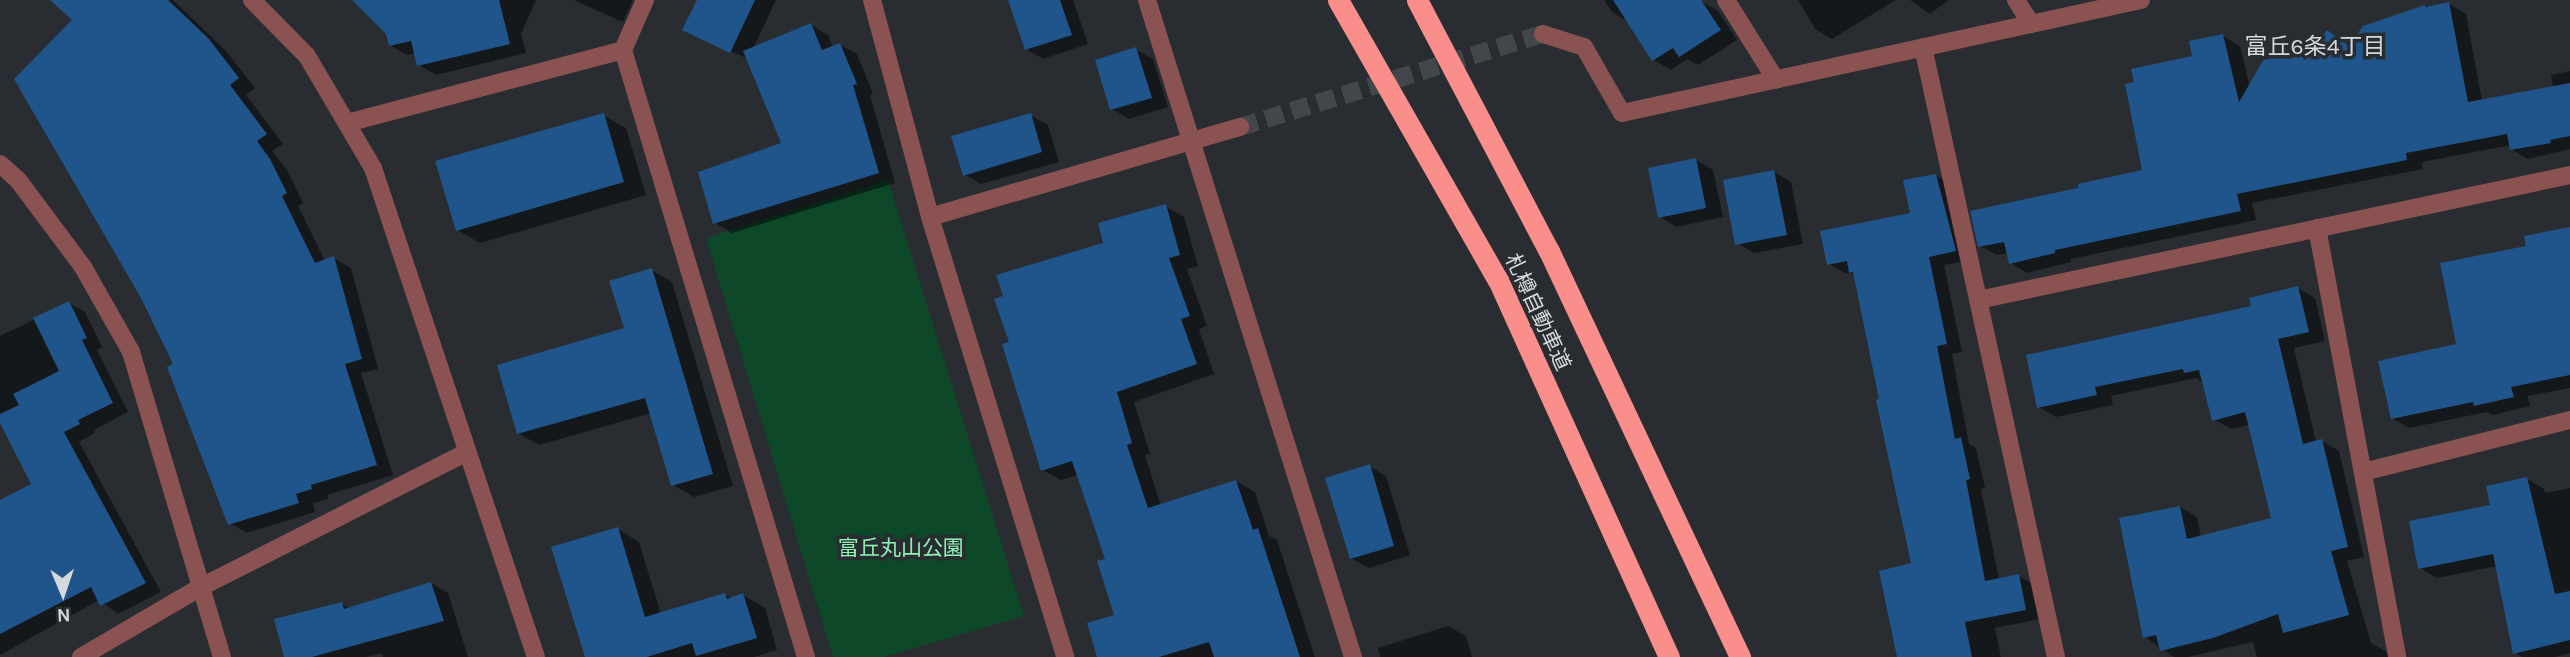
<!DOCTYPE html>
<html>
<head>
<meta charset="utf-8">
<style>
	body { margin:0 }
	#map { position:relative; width:2570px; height:657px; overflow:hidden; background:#292d32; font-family:Karla,"Noto Sans JP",sans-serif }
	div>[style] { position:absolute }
	.green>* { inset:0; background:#0d4829 }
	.shadow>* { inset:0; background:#0007 }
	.building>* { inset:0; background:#1f558a }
	.street-tunnel>* { height:18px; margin-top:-9px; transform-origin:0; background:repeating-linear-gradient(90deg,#43474c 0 18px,transparent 0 27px) }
	.street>* { height:18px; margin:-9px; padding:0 9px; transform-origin:9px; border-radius:9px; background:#8a5351 }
	.highway>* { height:21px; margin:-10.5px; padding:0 10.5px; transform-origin:10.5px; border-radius:10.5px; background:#fa8e8b }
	span { translate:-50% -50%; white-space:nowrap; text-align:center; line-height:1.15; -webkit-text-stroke:7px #292d32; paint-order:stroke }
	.street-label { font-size:21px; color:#d6d9dc }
	.park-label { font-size:21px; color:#8df5b3 }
	.neighbourhood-label { font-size:23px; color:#d6d9dc }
	.north { position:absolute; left:28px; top:559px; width:70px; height:70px; -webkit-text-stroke:5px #292d32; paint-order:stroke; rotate:178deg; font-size:19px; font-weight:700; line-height:28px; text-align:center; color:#d6d9dc }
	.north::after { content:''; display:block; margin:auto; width:24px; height:32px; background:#d6d9dc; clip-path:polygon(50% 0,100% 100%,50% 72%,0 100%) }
</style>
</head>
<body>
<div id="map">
	<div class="green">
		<div style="clip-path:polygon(888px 180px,1024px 616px,884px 657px,833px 657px,706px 238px)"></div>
	</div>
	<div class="shadow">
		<div style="clip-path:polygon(53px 0,173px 0,226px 51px,255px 88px,246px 95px,283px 144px,272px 151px,287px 170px,303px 203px,298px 206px,325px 261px,334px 258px,351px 268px,378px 369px,361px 373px,393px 475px,327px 495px,328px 499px,313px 503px,315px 512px,247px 533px,230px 523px,176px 365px,74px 20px)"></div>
		<div style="clip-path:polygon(354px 0,536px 0,521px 34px,526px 53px,436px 75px,419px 65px,416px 53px,407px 55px,390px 45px,387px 33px)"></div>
		<div style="clip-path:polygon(574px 0,633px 0,623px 22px)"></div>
		<div style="clip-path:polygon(699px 0,776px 0,753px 49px,811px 25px,828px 35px,833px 47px,840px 45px,857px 54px,873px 94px,870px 95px,895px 183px,732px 233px,715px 223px,784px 144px,748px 59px,700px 37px)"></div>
		<div style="clip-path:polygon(1010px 0,1073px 0,1088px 44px,1043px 59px,1026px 49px)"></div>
		<div style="clip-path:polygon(1604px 0,1701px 1px,1718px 11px,1737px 40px,1698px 65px,1687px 59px,1671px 70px,1654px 60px,1630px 23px,1612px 12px)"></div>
		<div style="clip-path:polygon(1798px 0,1896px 0,1832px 39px,1815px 29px)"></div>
		<div style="clip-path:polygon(1910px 0,1949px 0,1930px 14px)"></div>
		<div style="clip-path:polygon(2449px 4px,2466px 14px,2482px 101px,2553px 88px,2551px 75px,2570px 71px,2570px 149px,2528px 159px,2511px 149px,2511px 145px,2422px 162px,2423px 169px,2252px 203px,2256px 220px,2071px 259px,2071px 262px,2027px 273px,2011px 263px,2008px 253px,1997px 255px,1980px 246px,2080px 189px,2144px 171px,2194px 57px,2223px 36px,2240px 46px,2250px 87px,2276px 43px,2292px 52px,2317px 47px,2327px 32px,2350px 47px,2424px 6px)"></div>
		<div style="clip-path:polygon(1135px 49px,1153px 59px,1168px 107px,1129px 119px,1112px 109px)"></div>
		<div style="clip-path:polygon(603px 115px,626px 128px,646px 195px,480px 243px,457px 230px)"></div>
		<div style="clip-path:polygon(1030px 115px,1048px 125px,1059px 162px,981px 184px,964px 174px)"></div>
		<div style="clip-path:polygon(1696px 160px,1713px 170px,1723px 217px,1677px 227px,1660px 217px)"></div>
		<div style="clip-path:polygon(1774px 172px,1791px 182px,1803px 244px,1754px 253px,1737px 243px)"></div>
		<div style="clip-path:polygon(1935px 175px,1951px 185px,1971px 260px,1944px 265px,1962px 352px,1952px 354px,1969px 444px,1976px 448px,1985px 488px,1981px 489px,1999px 580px,2019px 576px,2035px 585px,2041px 619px,1995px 628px,2001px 657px,1934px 657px,1856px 274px,1845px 273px,1829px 264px,1912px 214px)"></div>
		<div style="clip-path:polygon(1165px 206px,1184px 217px,1198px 266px,1187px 269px,1207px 326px,1199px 329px,1214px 374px,1134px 402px,1150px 454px,1145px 455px,1161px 506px,1236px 481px,1255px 492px,1269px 536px,1277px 540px,1315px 657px,1099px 657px,1116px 617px,1107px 560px,1078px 475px,1061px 480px,1042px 470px,1011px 343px,1105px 244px)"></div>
		<div style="clip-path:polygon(2570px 229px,2570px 388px,2528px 396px,2530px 406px,2493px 415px,2487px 412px,2409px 428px,2392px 418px,2459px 345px,2528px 248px)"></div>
		<div style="clip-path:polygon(651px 270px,672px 282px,733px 486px,694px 497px,673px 485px,651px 413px,539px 445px,518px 433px,626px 330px)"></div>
		<div style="clip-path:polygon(2298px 288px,2315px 298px,2325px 341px,2294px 348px,2316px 442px,2322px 441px,2339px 451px,2364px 557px,2347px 561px,2371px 643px,2387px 652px,2388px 657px,2257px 657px,2253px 642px,2188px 657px,2174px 657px,2145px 637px,2180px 507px,2197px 517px,2201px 537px,2273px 520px,2249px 425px,2231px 429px,2213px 419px,2202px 382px,2196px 378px,2111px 396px,2113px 405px,2056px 417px,2039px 407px)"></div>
		<div style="clip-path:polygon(69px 303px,85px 312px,102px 347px,97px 350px,128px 412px,94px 430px,95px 433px,79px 442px,161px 592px,118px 614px,99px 600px,0 655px,0 502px,34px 485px,0 419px,0 336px)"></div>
		<div style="clip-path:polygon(1369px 466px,1386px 476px,1410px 555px,1369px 568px,1351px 558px)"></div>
		<div style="clip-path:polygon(2527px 479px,2544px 489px,2545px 493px,2570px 488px,2570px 653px,2555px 657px,2522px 657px,2515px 653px,2497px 566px,2437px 578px,2420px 568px)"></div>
		<div style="clip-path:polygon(618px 529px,639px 542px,661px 614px,725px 595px,732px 599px,743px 595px,765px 608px,777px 650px,754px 657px,586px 657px)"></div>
		<div style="clip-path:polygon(431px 583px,448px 593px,468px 657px,383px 657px,382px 653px,366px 657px,285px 657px,342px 604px,350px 609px)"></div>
		<div style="clip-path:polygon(1448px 626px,1466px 636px,1472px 657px,1380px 657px,1378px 648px)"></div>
	</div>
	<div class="building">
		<div style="clip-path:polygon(50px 0,168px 0,209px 39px,239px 78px,230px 85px,267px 134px,257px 141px,270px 159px,287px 193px,282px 196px,315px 263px,334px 256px,362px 359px,345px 364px,377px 465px,311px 485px,312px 489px,296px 494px,299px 503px,228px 525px,167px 367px,173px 364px,141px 298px,14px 79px,72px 20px)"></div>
		<div style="clip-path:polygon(352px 0,499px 0,510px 44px,417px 66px,411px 41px,389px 46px,386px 34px)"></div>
		<div style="clip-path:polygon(697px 0,755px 0,730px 53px,682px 30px)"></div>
		<div style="clip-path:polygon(1008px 0,1060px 0,1072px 35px,1025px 50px)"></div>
		<div style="clip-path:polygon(1613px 0,1701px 0,1721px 30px,1679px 57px,1673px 48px,1652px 61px)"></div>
		<div style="clip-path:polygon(2449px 2px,2468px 102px,2570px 83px,2570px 136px,2550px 140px,2551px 143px,2510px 150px,2507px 134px,2406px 153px,2407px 160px,2237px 194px,2241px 211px,2055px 250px,2055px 253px,2009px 264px,2004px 242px,1978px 247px,1970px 211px,2078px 188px,2078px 184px,2142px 170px,2125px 84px,2134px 82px,2131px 69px,2192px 56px,2189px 41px,2223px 34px,2239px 102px,2275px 40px,2290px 51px,2316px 45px,2327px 30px,2349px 46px,2363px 26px,2425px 5px,2425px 7px)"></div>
		<div style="clip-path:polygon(811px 23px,822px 50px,840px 43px,857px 84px,853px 85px,879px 173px,713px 224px,698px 172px,781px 143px,743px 51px)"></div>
		<div style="clip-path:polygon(1136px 47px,1152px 98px,1110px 110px,1095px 60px)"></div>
		<div style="clip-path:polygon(604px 113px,624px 182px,456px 231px,435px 161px)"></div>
		<div style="clip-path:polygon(1031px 113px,1042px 152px,963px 176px,951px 136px)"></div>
		<div style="clip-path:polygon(1696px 158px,1706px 208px,1658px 218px,1648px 168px)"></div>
		<div style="clip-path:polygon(1774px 170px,1787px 235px,1735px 245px,1723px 180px)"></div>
		<div style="clip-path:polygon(1936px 174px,1956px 251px,1929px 257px,1947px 344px,1937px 346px,1955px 439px,1961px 437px,1970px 479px,1966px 480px,1985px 581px,2019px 574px,2026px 610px,1965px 622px,1972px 657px,1897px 657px,1879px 571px,1911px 563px,1876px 400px,1879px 399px,1853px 272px,1849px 273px,1847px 261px,1827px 265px,1820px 231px,1910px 213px,1903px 180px)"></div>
		<div style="clip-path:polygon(1166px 204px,1180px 255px,1169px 258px,1190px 316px,1181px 319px,1197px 364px,1117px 392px,1132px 443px,1127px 445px,1148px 508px,1236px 480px,1253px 530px,1258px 528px,1300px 657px,1214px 657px,1209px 642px,1159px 657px,1097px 657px,1087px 623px,1114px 615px,1097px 561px,1105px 559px,1072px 461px,1041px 471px,1002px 344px,1009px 342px,994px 299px,1003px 296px,996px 275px,1103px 243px,1098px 223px)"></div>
		<div style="clip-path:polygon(2570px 227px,2570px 375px,2511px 387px,2514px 397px,2474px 406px,2473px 402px,2391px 419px,2378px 361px,2456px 344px,2440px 263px,2526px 246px,2524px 236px)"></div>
		<div style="clip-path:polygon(652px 268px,713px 474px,671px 486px,645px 398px,517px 434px,497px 365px,624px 328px,609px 281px)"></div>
		<div style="clip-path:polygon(2298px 286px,2309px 332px,2278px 339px,2303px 444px,2322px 439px,2348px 547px,2331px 551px,2349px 615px,2283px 633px,2278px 614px,2213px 638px,2160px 651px,2156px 635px,2143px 638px,2119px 518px,2180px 506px,2187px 539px,2271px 518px,2245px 412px,2212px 421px,2199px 370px,2184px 373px,2183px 369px,2095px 387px,2097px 395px,2037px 408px,2026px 355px,2251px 306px,2249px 298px)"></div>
		<div style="clip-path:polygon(69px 301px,87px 338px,82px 340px,113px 403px,78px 420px,80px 424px,64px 432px,146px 583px,100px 606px,91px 587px,0 634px,0 500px,31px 484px,0 423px,0 414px,19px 405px,13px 394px,59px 371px,33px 318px)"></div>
		<div style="clip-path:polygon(1370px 464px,1394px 546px,1350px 559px,1325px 478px)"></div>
		<div style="clip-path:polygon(2527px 477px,2555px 594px,2570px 591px,2570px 640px,2513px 654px,2493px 554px,2418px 569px,2409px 521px,2490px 505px,2486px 486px)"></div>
		<div style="clip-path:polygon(618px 527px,645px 617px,725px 593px,727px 599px,743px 593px,757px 638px,696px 656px,692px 643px,647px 657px,585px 657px,551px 547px)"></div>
		<div style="clip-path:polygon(431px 582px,444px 621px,312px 657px,284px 657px,274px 619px,342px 602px,344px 609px)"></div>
	</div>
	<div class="street-tunnel">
		<div style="left:1240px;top:127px;width:317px;rotate:-17.1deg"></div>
	</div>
	<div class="street">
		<div style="left:252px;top:0;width:78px;rotate:45.5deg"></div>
		<div style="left:307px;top:56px;width:130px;rotate:59.5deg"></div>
		<div style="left:373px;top:168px;width:515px;rotate:71.57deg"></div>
		<div style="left:645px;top:0;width:55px;rotate:113.7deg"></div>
		<div style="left:623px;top:50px;width:634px;rotate:73.22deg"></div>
		<div style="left:872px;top:0;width:225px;rotate:75deg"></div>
		<div style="left:930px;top:217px;width:460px;rotate:72.9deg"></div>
		<div style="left:1147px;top:0;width:689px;rotate:72.59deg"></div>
		<div style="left:1726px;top:0;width:94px;rotate:58deg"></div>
		<div style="left:2016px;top:0;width:28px;rotate:58deg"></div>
		<div style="left:1543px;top:34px;width:43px;rotate:17.6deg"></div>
		<div style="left:1584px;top:47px;width:76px;rotate:60.1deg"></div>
		<div style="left:1622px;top:113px;width:531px;rotate:-12.28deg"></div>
		<div style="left:1923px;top:47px;width:624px;rotate:77.7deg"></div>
		<div style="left:347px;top:123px;width:285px;rotate:-14.8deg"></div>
		<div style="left:0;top:164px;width:24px;rotate:42deg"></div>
		<div style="left:18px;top:180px;width:109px;rotate:53.2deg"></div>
		<div style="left:83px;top:267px;width:98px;rotate:60.5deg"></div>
		<div style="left:131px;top:352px;width:318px;rotate:73.4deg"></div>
		<div style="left:930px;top:217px;width:323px;rotate:-16.2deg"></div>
		<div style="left:2317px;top:228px;width:436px;rotate:79.4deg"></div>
		<div style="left:1978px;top:300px;width:605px;rotate:-11.92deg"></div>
		<div style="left:2363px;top:472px;width:213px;rotate:-14.1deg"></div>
		<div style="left:81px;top:657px;width:139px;rotate:-30.3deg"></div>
		<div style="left:201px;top:587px;width:298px;rotate:-26.9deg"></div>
	</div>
	<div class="highway">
		<div style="left:1338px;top:0;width:322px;rotate:60.3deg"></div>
		<div style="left:1498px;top:280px;width:414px;rotate:65.6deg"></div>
		<div style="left:1417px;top:0;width:284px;rotate:62.3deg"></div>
		<div style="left:1549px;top:251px;width:449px;rotate:64.8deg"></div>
	</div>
	<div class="street-label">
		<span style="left:1538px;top:312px;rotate:65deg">札樽自動車道</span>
	</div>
	<div class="park-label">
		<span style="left:901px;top:548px">富丘丸山公園</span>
	</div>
	<div class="neighbourhood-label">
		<span style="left:2315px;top:47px">富丘6条4丁目</span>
	</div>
	<div class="north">N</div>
</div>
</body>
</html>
